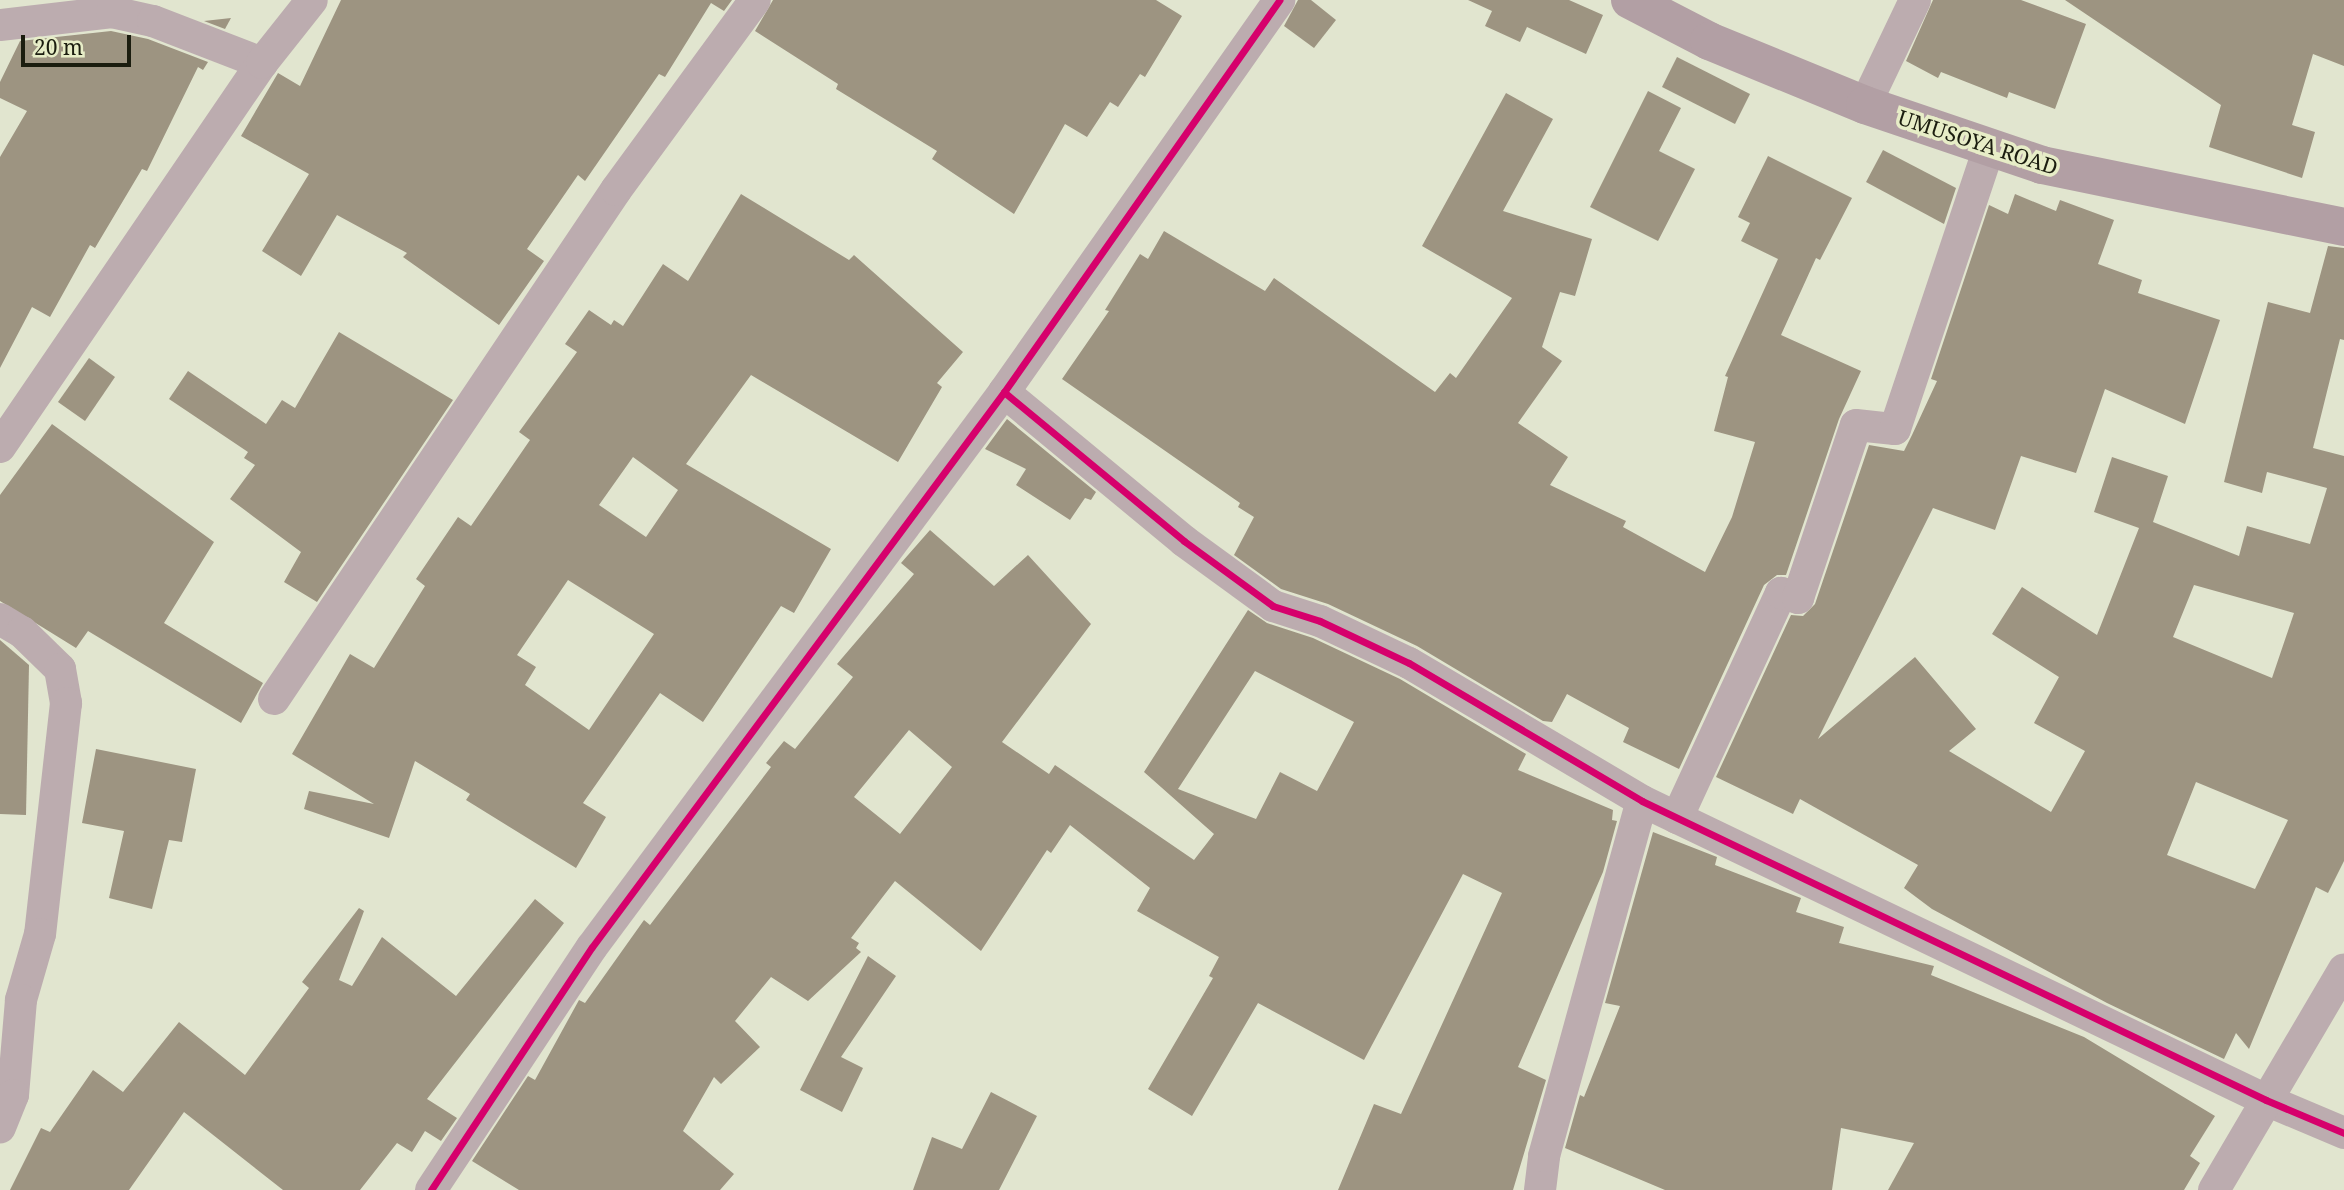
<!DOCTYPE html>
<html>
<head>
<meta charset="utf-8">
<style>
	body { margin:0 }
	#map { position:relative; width:2344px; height:1190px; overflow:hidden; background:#e1e5cf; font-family:"Noto Serif",serif }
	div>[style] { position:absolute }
	.building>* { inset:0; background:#9d9481 }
	.minor>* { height:32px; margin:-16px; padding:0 16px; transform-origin:16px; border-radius:16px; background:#bcacaf }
	.secondary>* { height:38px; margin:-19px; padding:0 19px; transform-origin:19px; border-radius:19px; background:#b29fa4 }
	.cycleway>* { height:7px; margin:-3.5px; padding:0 3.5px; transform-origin:3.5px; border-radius:3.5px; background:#d6006c }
	span { translate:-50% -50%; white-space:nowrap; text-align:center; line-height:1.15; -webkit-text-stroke:7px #e7edc7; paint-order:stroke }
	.street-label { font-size:21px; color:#1b1d0f }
	.scale { position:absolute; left:21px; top:35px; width:110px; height:32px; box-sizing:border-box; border:4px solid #1b1d0f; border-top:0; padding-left:9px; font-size:21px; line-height:24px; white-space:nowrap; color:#1b1d0f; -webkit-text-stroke:5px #e7edc7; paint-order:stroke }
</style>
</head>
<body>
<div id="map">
	<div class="building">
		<div style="clip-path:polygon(341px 0,732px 0,724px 11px,711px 3px,665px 77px,659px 74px,585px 181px,578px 175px,527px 249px,544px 261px,499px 325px,403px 257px,407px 253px,337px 215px,301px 276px,262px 251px,309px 174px,241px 136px,278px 73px,300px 86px)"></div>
		<div style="clip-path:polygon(773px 0,1156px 0,1182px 16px,1145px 77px,1140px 74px,1118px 107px,1110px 102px,1087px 137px,1065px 124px,1014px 214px,932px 159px,937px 151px,836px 89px,838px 84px,755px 31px)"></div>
		<div style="clip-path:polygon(1298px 0,1311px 0,1336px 20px,1314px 48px,1284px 26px)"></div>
		<div style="clip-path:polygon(1468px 0,1569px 0,1603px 15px,1586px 54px,1527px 27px,1520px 42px,1485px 26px,1492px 11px)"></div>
		<div style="clip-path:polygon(1933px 0,2021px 0,2086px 24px,2055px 109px,2009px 92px,2007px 98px,1941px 72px,1938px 78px,1906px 61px)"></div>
		<div style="clip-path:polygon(2065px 0,2344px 0,2344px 66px,2313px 54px,2292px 125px,2315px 132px,2302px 178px,2209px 147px,2221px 105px)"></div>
		<div style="clip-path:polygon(231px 18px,225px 29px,204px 21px)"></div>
		<div style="clip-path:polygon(111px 31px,148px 39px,208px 62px,203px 70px,198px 67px,147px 171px,142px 169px,95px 248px,90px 245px,50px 317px,32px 307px,0 368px,0 157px,27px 111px,0 98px,0 82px,20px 41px)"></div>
		<div style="clip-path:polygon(1677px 57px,1750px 94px,1735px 124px,1662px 87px)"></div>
		<div style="clip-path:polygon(1648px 91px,1681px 108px,1659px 151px,1695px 169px,1658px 241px,1590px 207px)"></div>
		<div style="clip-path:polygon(1506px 93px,1553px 119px,1503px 211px,1592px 239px,1575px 296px,1560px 292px,1542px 347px,1562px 361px,1518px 423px,1568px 457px,1550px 485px,1626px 521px,1623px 527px,1705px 572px,1732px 517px,1755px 442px,1714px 431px,1728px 377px,1725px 376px,1778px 259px,1741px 241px,1750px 223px,1738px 217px,1768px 156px,1852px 198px,1820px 260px,1816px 258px,1781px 335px,1861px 371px,1839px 419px,1786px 575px,1777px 575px,1764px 585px,1679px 769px,1623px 742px,1629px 728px,1567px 694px,1552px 722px,1543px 721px,1417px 646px,1328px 604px,1281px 589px,1234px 555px,1254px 517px,1238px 507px,1240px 503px,1062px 379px,1109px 311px,1105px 310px,1140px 254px,1148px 259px,1164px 231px,1265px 291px,1274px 278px,1435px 392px,1450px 373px,1456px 378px,1512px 298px,1422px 246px)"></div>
		<div style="clip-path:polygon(1883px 150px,1956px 188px,1944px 224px,1866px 182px)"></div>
		<div style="clip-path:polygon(evenodd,741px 194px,849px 260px,854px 255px,963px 352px,937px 383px,942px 387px,898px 462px,751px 375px,686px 464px,831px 549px,794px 613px,781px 606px,703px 722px,660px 693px,583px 803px,606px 817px,576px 868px,466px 800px,470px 794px,415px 761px,389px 838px,304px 809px,309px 791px,374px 804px,292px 754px,350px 654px,374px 668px,425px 586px,416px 579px,458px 517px,471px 526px,530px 440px,519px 432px,577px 352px,565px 344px,589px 310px,611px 325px,614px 320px,623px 326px,663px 264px,688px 281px,741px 194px,633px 457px,678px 490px,646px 537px,599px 505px,633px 457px,741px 194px,568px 580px,654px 634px,589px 730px,525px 685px,536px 667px,517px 655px,568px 580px)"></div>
		<div style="clip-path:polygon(evenodd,2015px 194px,2056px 211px,2060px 200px,2114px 220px,2098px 264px,2142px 280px,2138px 293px,2220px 320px,2185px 424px,2105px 389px,2076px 473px,2021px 456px,1995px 530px,1933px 508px,1818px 739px,1915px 657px,1976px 729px,1949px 751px,2051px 812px,2085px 751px,2034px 723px,2059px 677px,1992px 634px,2022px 587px,2097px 635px,2139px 528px,2094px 512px,2112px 457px,2168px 476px,2153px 522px,2239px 556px,2247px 526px,2310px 544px,2327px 488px,2267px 472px,2262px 493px,2224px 482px,2268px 302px,2310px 313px,2328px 246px,2344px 248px,2344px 340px,2340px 339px,2313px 448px,2344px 456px,2344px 861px,2328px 893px,2316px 887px,2249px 1049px,2236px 1033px,2224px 1059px,2107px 1003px,1932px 909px,1904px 888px,1918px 865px,1800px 799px,1793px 814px,1716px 777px,1791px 615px,1803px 616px,1815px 604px,1869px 445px,1904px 451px,1912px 435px,1937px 381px,1931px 379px,1989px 205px,2008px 214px,2015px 194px,2194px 585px,2294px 613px,2272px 678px,2173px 637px,2194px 585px,2015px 194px,2196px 782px,2288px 820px,2255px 889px,2167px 855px,2196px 782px)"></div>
		<div style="clip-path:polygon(339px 332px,453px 400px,317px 602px,284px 582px,301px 552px,230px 499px,255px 465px,244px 458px,248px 452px,169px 399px,188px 371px,266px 424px,282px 400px,295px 408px)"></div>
		<div style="clip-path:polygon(89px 358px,115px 377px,85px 421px,58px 402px)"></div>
		<div style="clip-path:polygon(1007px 419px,1096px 492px,1091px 500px,1085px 498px,1070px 520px,1016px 485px,1026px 469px,985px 449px)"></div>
		<div style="clip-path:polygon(52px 424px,214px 542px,164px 623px,263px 683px,241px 723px,88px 631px,76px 648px,0 601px,0 495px)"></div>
		<div style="clip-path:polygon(evenodd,930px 530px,994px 586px,1028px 555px,1091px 624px,1002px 742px,1049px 774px,1055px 765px,1194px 860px,1214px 834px,1144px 772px,1248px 610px,1267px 623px,1313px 638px,1400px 679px,1526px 754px,1518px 770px,1613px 810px,1612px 820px,1617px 821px,1603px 872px,1518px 1067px,1546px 1080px,1513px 1190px,1338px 1190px,1374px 1104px,1401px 1114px,1502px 893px,1463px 874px,1364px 1060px,1258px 1003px,1192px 1116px,1148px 1089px,1213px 978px,1209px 976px,1219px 957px,1137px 911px,1150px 888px,1070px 825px,1051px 853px,1047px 850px,981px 951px,895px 881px,851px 938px,859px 943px,856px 948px,861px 952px,808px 1001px,771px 977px,735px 1021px,760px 1047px,721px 1084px,714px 1077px,683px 1131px,734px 1174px,720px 1190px,519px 1190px,472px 1161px,528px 1076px,535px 1080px,579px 1000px,585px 1003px,644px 920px,650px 925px,771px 767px,766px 763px,784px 741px,795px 749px,853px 677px,837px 664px,914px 574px,901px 563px,930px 530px,1255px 671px,1354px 722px,1317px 791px,1280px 772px,1256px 819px,1178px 789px,1255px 671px,930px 530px,909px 730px,952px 767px,900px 834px,854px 797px,909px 730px)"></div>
		<div style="clip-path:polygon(0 640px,29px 665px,26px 815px,0 814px)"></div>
		<div style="clip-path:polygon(96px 749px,196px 769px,182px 842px,169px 840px,152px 909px,109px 898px,124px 831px,82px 823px)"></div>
		<div style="clip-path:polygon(1653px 832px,1717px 857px,1715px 865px,1801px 898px,1796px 912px,1844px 927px,1839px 943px,1934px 966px,1931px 975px,2084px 1037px,2215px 1116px,2190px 1156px,2200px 1163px,2184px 1190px,1888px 1190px,1914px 1143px,1841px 1128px,1832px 1190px,1665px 1190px,1565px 1148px,1580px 1095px,1584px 1097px,1620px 1006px,1605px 1003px)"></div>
		<div style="clip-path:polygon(535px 899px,564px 923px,427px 1099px,457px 1118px,441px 1141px,425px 1131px,412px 1152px,397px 1143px,360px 1190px,283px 1190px,184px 1112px,129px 1190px,10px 1190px,41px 1128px,50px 1132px,93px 1070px,123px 1092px,179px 1022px,245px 1075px,309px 988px,302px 982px,359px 908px,364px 911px,339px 980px,352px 986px,382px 937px,456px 996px)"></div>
		<div style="clip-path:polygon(868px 956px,896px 976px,841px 1057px,863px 1068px,842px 1112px,800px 1090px)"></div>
		<div style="clip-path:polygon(991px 1092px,1037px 1116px,999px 1190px,913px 1190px,932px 1137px,962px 1149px)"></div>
	</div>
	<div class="minor">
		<div style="left:0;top:25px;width:113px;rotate:-6.6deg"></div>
		<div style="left:112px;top:12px;width:42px;rotate:12.4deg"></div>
		<div style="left:153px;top:21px;width:117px;rotate:21.1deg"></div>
		<div style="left:1865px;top:105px;width:116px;rotate:-64.5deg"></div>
		<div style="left:1004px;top:392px;width:234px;rotate:39.6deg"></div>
		<div style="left:1184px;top:541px;width:110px;rotate:36.1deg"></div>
		<div style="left:1273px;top:606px;width:49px;rotate:17.7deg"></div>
		<div style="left:1320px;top:621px;width:98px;rotate:25.3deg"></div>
		<div style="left:1409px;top:663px;width:271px;rotate:30.6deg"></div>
		<div style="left:1642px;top:801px;width:692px;rotate:25.6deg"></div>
		<div style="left:2266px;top:1100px;width:85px;rotate:22.9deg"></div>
		<div style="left:0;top:447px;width:465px;rotate:-55.7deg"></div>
		<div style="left:262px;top:63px;width:80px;rotate:-51.6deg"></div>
		<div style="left:0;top:619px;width:26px;rotate:31deg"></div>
		<div style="left:22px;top:632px;width:53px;rotate:44.2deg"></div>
		<div style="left:60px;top:669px;width:35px;rotate:80deg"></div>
		<div style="left:66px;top:703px;width:232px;rotate:96.4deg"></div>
		<div style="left:40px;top:934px;width:69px;rotate:106.1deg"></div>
		<div style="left:21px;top:1000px;width:95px;rotate:94.8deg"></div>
		<div style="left:13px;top:1095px;width:35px;rotate:112deg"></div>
		<div style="left:274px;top:699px;width:613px;rotate:-56.1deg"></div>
		<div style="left:616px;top:190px;width:235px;rotate:-53.8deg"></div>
		<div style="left:1677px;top:818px;width:248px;rotate:-65.2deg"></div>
		<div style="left:1781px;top:593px;width:18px;rotate:16deg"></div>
		<div style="left:1798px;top:598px;width:182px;rotate:-71.5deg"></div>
		<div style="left:1856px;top:425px;width:39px;rotate:6deg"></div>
		<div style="left:1895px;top:429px;width:296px;rotate:-71.5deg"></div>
		<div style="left:431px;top:1190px;width:291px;rotate:-56.5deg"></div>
		<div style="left:592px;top:947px;width:691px;rotate:-53.41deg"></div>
		<div style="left:1004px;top:392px;width:479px;rotate:-54.9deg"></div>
		<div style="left:1540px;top:1190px;width:34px;rotate:-83deg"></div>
		<div style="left:1544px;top:1156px;width:368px;rotate:-74.6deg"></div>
		<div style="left:2214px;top:1190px;width:256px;rotate:-59.5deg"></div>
	</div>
	<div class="secondary">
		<div style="left:1630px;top:0;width:89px;rotate:27.4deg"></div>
		<div style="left:1709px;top:41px;width:169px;rotate:22.3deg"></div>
		<div style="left:1865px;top:105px;width:187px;rotate:18.7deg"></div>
		<div style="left:2042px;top:165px;width:308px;rotate:11.6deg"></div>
	</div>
	<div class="cycleway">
		<div style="left:1004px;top:392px;width:234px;rotate:39.6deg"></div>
		<div style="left:1184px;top:541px;width:110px;rotate:36.1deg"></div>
		<div style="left:1273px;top:606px;width:49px;rotate:17.7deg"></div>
		<div style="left:1320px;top:621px;width:98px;rotate:25.3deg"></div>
		<div style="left:1409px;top:663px;width:271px;rotate:30.6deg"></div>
		<div style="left:1642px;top:801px;width:692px;rotate:25.6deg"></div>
		<div style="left:2266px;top:1100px;width:85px;rotate:22.9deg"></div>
		<div style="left:431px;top:1190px;width:291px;rotate:-56.5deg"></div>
		<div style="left:592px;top:947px;width:691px;rotate:-53.41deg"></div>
		<div style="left:1004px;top:392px;width:479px;rotate:-54.9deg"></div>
	</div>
	<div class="street-label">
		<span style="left:1978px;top:142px;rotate:18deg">UMUSOYA ROAD</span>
	</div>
	<div class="scale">20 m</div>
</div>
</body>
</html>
